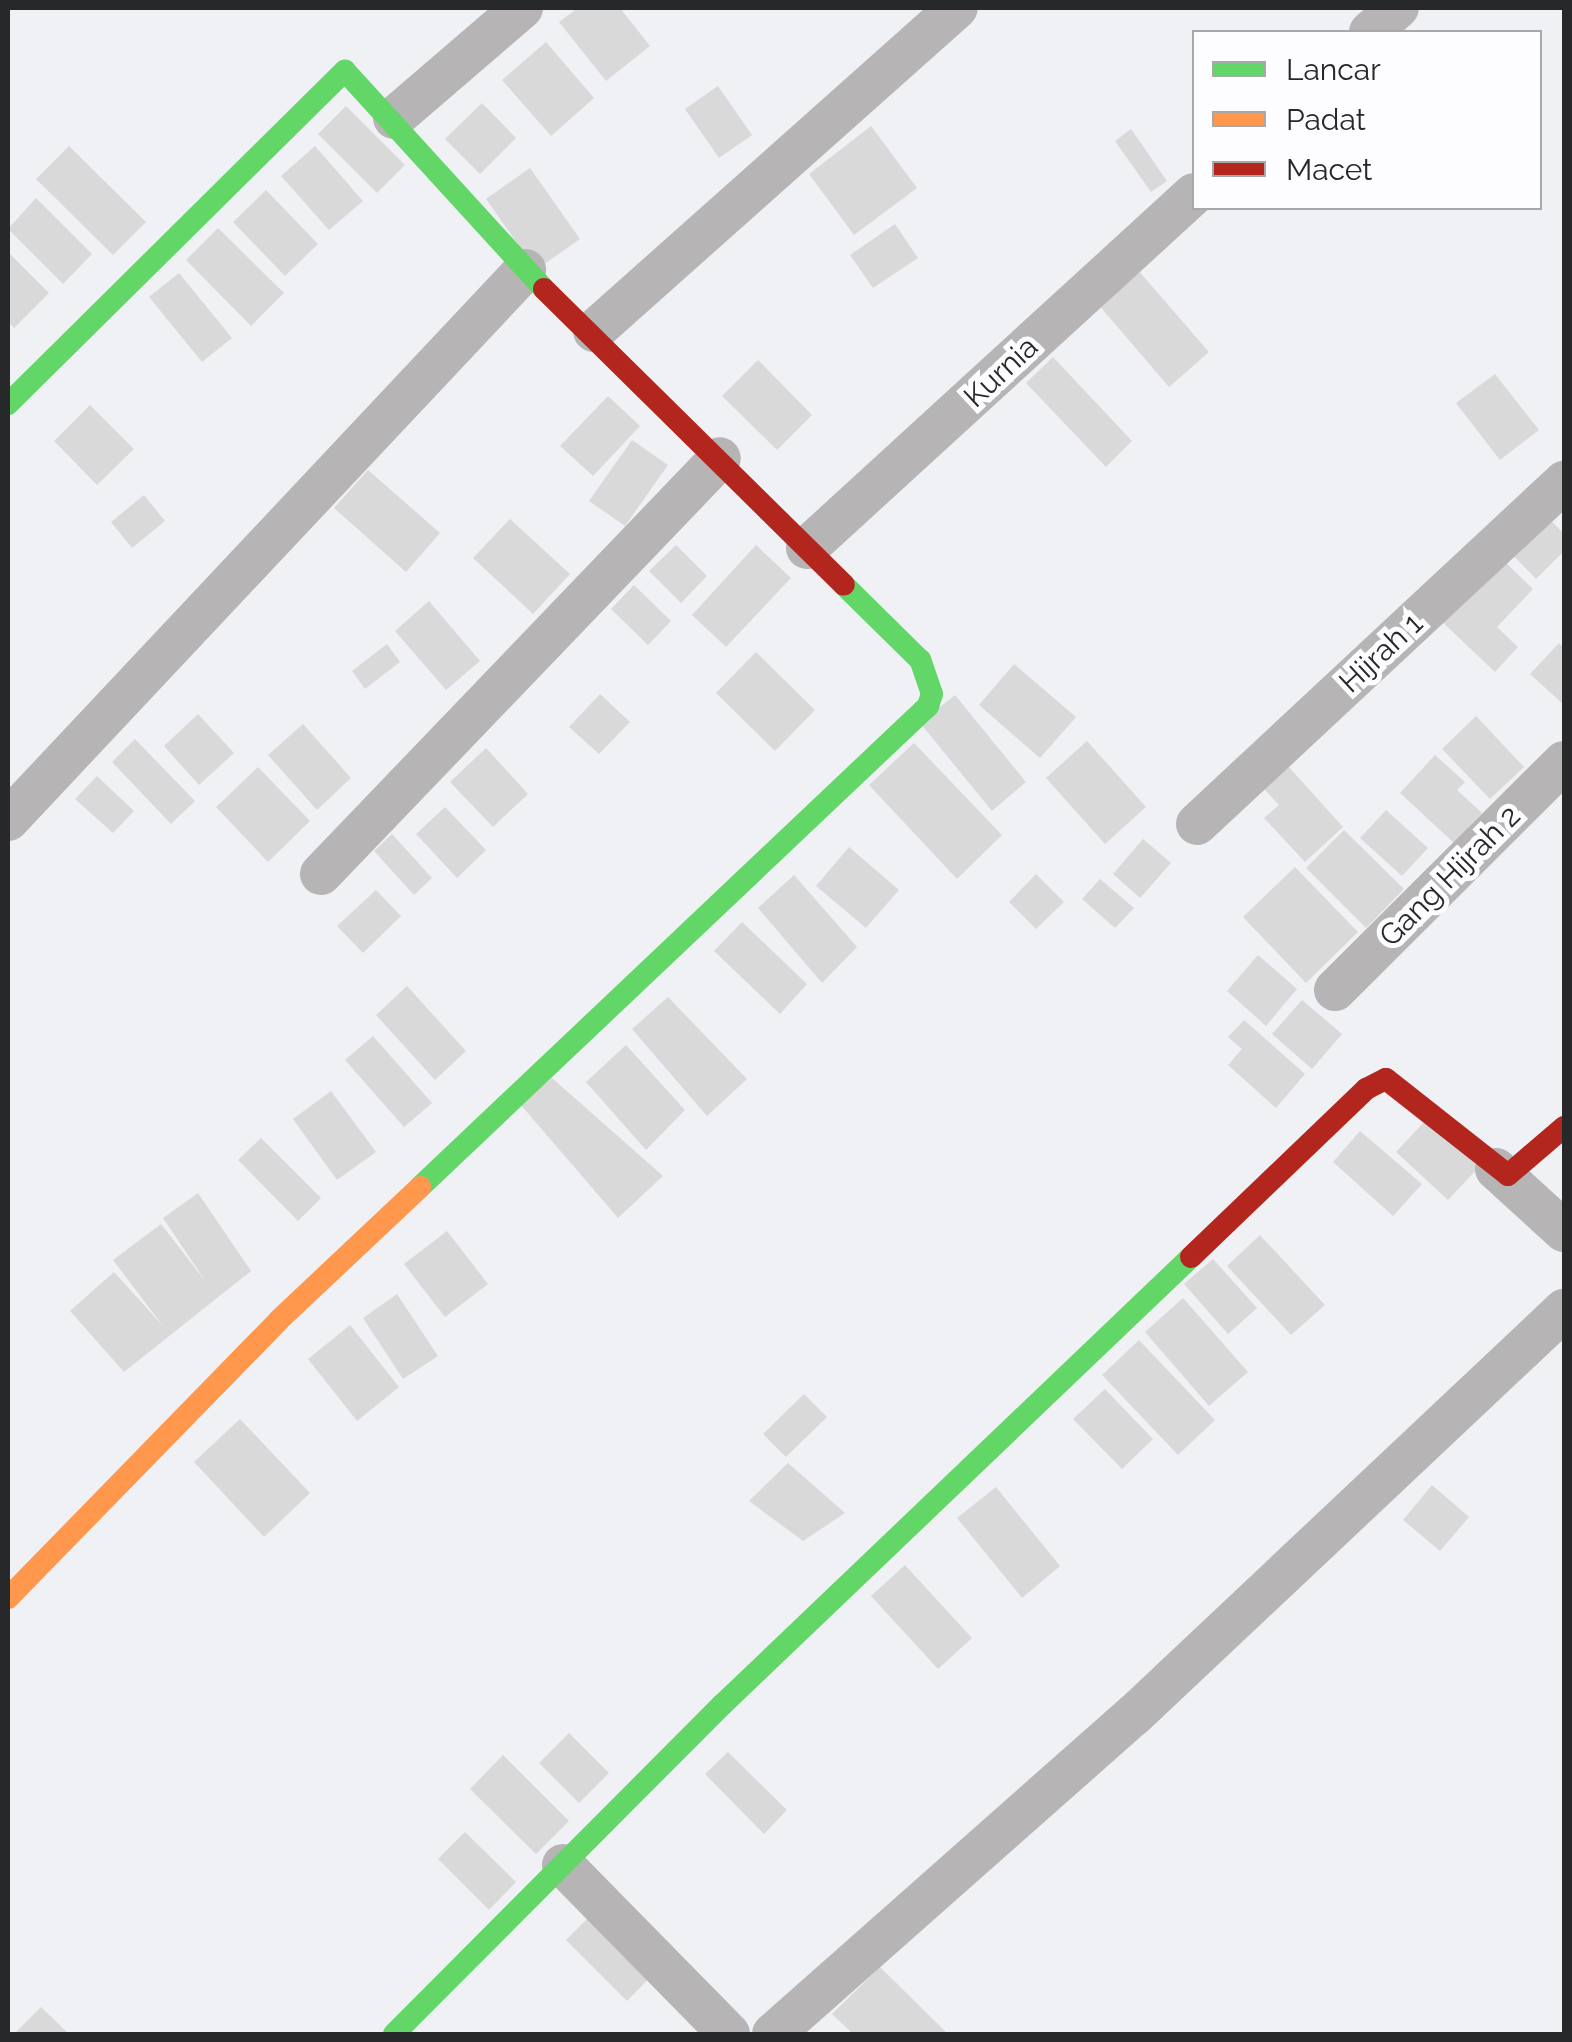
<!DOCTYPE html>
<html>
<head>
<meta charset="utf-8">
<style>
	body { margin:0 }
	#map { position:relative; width:1572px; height:2042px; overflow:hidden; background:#f0f1f5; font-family:Raleway,sans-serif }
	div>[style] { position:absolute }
	.building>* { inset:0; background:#d9d9da }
	.street>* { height:42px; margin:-21px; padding:0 21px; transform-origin:21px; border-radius:21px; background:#b6b4b4 }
	.fast>* { height:22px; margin:-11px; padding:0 11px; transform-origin:11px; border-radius:11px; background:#63d668 }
	.slow>* { height:22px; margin:-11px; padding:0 11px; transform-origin:11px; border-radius:11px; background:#ff974d }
	.jam>* { height:22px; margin:-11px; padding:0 11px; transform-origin:11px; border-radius:11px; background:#b3261e }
	span { translate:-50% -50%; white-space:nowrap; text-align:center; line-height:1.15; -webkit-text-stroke:10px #fdfdff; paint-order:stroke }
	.street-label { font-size:30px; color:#27282a }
	.frame { position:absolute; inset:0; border:10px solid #27282a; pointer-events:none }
	.legend { position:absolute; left:1192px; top:30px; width:350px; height:180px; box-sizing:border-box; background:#fdfdff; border:2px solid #a7a8aa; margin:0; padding:12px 18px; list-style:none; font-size:30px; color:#27282a }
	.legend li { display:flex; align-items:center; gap:20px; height:50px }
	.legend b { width:50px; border:2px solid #a7a8aa }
</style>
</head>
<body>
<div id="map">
	<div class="building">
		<div style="clip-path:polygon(578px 8px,620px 8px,650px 46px,606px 81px,559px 22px)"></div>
		<div style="clip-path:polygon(546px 42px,594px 98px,551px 136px,502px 80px)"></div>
		<div style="clip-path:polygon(718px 86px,752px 135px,719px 158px,685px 109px)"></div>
		<div style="clip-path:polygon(482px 103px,516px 138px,480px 174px,445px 139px)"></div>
		<div style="clip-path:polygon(346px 106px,405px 165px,377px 193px,318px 134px)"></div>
		<div style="clip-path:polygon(871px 126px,917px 188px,854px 235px,809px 174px)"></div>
		<div style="clip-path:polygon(1131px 129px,1167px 181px,1151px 192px,1115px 141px)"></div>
		<div style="clip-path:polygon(69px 146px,146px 222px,113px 255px,36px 179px)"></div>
		<div style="clip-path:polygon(315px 146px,363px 201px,329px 230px,281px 176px)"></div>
		<div style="clip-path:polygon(530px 168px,580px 239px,536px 270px,486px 199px)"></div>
		<div style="clip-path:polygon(266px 190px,318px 244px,285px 276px,233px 222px)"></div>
		<div style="clip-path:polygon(36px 198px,92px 254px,63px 284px,8px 229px)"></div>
		<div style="clip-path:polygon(895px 224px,918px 258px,873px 288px,850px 255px)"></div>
		<div style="clip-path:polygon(218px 228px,284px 293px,251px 326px,186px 260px)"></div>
		<div style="clip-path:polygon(8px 252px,49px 293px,14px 328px,8px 321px)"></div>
		<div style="clip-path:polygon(1137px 269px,1209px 352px,1169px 387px,1097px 303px)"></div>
		<div style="clip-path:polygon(179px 273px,232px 338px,202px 362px,149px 297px)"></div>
		<div style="clip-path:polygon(1053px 357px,1132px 441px,1106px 467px,1026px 383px)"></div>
		<div style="clip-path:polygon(758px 360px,812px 415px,777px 450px,722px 396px)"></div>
		<div style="clip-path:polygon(1495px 374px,1539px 430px,1500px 460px,1456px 403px)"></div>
		<div style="clip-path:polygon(608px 396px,640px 426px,593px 476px,560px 446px)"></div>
		<div style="clip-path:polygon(90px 405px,134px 449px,97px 485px,54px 441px)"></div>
		<div style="clip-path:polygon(632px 440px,668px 465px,625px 526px,589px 501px)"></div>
		<div style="clip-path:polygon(368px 470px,440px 533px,406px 572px,334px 508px)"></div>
		<div style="clip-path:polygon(144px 495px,165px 521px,132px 548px,111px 522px)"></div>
		<div style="clip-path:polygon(1542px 511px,1564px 534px,1564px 551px,1536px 579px,1505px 547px)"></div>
		<div style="clip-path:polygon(510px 519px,570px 574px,533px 614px,473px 558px)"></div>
		<div style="clip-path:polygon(676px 545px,707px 576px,681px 603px,649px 571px)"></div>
		<div style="clip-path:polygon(756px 545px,791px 578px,726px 647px,692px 615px)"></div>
		<div style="clip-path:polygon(1497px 554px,1533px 589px,1497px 627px,1518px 647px,1495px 672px,1437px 617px)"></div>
		<div style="clip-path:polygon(634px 585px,671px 621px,648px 645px,611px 609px)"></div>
		<div style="clip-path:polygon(429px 601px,480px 661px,446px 690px,395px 631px)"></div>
		<div style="clip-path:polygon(1559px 643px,1564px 648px,1564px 705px,1530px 674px)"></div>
		<div style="clip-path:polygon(387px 644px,400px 662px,365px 689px,352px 671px)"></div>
		<div style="clip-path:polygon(756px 652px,815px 710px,775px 751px,716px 693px)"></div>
		<div style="clip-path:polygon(1014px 664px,1076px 717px,1040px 758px,979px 705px)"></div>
		<div style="clip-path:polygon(600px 694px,630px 722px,599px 754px,569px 727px)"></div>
		<div style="clip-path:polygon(955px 695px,1026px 782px,992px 811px,920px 723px)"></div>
		<div style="clip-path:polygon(198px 714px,234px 753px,199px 785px,164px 746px)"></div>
		<div style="clip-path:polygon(1476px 716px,1524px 767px,1490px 799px,1442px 749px)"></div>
		<div style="clip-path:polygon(303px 724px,351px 778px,317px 810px,268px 755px)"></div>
		<div style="clip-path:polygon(135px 739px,195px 801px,171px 824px,112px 762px)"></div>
		<div style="clip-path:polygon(1087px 741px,1146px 807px,1105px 844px,1046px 778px)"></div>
		<div style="clip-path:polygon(914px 743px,1002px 835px,957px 879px,869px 785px)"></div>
		<div style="clip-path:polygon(486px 748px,528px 794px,493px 827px,450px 782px)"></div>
		<div style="clip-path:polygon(1435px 755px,1465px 782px,1457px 790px,1482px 813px,1454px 843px,1400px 793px)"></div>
		<div style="clip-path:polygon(1287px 765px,1343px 827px,1305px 862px,1264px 818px,1279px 805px,1262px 787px)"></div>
		<div style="clip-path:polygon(258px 767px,310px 821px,268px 862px,216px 807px)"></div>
		<div style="clip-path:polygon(97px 776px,134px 811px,113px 833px,75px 799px)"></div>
		<div style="clip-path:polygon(445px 807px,486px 850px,457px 878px,416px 834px)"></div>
		<div style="clip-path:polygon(1386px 810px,1428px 848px,1402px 876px,1360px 838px)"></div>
		<div style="clip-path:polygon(1344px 830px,1404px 889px,1366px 928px,1306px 868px)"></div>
		<div style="clip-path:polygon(392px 834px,432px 878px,414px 895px,374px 851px)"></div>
		<div style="clip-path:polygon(1143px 839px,1171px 863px,1140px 898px,1113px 874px)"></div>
		<div style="clip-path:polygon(849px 847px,899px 890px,866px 928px,816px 886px)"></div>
		<div style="clip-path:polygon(1295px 867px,1358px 932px,1306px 983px,1243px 917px)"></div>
		<div style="clip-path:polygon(1036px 874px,1064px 902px,1036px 929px,1009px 902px)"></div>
		<div style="clip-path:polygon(794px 875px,857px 947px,822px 983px,758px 908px)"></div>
		<div style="clip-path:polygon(1100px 879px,1134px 908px,1115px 928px,1082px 899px)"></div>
		<div style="clip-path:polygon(376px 890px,401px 916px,363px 953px,337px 926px)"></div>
		<div style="clip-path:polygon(742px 922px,807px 984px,780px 1014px,714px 951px)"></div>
		<div style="clip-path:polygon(1258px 955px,1297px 989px,1266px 1026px,1227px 991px)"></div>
		<div style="clip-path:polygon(407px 986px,466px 1051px,435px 1080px,376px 1015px)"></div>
		<div style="clip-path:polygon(668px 997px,747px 1079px,707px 1116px,632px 1029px)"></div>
		<div style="clip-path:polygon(1302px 1000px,1342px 1034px,1312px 1069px,1272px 1034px)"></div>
		<div style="clip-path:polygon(1244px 1020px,1305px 1074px,1276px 1108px,1228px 1065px,1242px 1049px,1228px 1037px)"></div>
		<div style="clip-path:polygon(373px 1036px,432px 1103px,404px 1127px,345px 1060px)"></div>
		<div style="clip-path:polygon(626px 1045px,685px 1110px,646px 1150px,586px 1082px)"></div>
		<div style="clip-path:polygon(552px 1078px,663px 1176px,618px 1218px,520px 1104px)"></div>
		<div style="clip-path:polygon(331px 1091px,376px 1152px,337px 1180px,293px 1119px)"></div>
		<div style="clip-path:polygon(1427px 1119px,1479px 1167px,1448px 1200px,1396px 1152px)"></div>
		<div style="clip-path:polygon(1360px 1131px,1422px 1184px,1393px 1216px,1333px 1162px)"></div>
		<div style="clip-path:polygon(261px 1138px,321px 1198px,298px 1221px,238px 1160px)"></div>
		<div style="clip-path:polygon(198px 1193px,251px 1271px,124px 1372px,70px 1311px,114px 1272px,163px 1326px,113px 1260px,161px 1224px,206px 1282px,163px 1218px)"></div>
		<div style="clip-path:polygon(447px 1231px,488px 1284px,445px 1317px,404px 1264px)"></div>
		<div style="clip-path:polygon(1260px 1235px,1325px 1305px,1291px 1335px,1227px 1266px)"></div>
		<div style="clip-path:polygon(1213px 1259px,1257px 1308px,1228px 1334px,1184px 1284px)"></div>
		<div style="clip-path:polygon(397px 1294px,438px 1356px,403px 1379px,363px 1318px)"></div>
		<div style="clip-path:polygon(1183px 1298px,1248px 1372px,1209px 1406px,1145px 1332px)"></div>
		<div style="clip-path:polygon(350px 1325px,399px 1387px,357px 1421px,308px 1359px)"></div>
		<div style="clip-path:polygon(1139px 1340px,1215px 1420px,1178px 1455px,1102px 1375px)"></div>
		<div style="clip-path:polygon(1105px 1389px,1153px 1439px,1122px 1469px,1073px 1419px)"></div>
		<div style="clip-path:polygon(804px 1394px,827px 1417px,786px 1457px,763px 1434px)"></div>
		<div style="clip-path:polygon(240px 1419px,310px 1493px,264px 1537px,194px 1462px)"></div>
		<div style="clip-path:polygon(788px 1463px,845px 1513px,803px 1541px,749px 1501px)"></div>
		<div style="clip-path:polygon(1432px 1485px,1469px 1517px,1440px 1551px,1403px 1520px)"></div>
		<div style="clip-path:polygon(996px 1487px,1060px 1566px,1022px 1598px,957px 1518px)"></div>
		<div style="clip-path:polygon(905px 1565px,972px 1638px,938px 1669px,871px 1596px)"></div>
		<div style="clip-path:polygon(569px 1733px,609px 1773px,579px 1803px,539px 1763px)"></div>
		<div style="clip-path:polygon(728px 1752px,787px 1810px,764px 1834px,705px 1774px)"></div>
		<div style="clip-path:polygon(503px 1755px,569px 1821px,536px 1854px,470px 1789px)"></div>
		<div style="clip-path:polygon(465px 1832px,516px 1882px,489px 1910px,438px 1859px)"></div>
		<div style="clip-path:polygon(601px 1905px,662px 1965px,627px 2001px,566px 1940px)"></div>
		<div style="clip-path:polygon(880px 1967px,948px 2034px,853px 2034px,832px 2014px)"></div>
		<div style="clip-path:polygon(41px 2007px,69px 2034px,14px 2034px)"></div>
	</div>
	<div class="street">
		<div style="left:1370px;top:32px;width:37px;rotate:-41deg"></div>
		<div style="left:394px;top:118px;width:169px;rotate:-40.7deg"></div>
		<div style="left:594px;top:331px;width:486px;rotate:-41.7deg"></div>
		<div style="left:807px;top:548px;width:524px;rotate:-42.45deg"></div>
		<div style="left:8px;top:820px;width:755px;rotate:-46.77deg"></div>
		<div style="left:1197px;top:824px;width:502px;rotate:-42.98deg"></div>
		<div style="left:321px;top:874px;width:576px;rotate:-46.19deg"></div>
		<div style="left:1335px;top:990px;width:323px;rotate:-44.9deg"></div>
		<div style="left:1496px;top:1169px;width:92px;rotate:42.4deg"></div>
		<div style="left:563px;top:1865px;width:237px;rotate:45.5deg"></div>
		<div style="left:773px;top:2034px;width:482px;rotate:-41.5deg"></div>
		<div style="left:1134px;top:1715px;width:591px;rotate:-43.29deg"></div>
	</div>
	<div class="fast">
		<div style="left:8px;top:404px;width:474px;rotate:-44.7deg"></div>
		<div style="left:345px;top:71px;width:295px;rotate:47.6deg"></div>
		<div style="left:420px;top:1187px;width:700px;rotate:-43.44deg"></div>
		<div style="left:928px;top:706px;width:13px;rotate:-72deg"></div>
		<div style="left:932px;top:694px;width:36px;rotate:-109deg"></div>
		<div style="left:920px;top:660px;width:107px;rotate:-135.4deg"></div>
		<div style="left:394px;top:2034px;width:465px;rotate:-45.1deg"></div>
		<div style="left:722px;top:1705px;width:649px;rotate:-43.69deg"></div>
	</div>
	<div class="slow">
		<div style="left:8px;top:1598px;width:388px;rotate:-45.7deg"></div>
		<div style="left:279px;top:1320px;width:194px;rotate:-43.3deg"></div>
	</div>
	<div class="jam">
		<div style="left:544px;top:289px;width:421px;rotate:44.6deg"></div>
		<div style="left:1191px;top:1257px;width:243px;rotate:-43.8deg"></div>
		<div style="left:1366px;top:1089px;width:22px;rotate:-27deg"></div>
		<div style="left:1386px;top:1079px;width:155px;rotate:38.2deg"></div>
		<div style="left:1508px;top:1175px;width:74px;rotate:-40.6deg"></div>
	</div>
	<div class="street-label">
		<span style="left:1001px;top:372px;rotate:-43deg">Kurnia</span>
		<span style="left:1381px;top:653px;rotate:-43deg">Hijrah 1</span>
		<span style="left:1450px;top:876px;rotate:-45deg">Gang Hijrah 2</span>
	</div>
	<div class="frame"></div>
	<ul class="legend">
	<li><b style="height:12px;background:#63d668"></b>Lancar</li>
	<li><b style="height:12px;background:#ff974d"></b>Padat</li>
	<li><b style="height:12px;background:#b3261e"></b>Macet</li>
	</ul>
</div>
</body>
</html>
